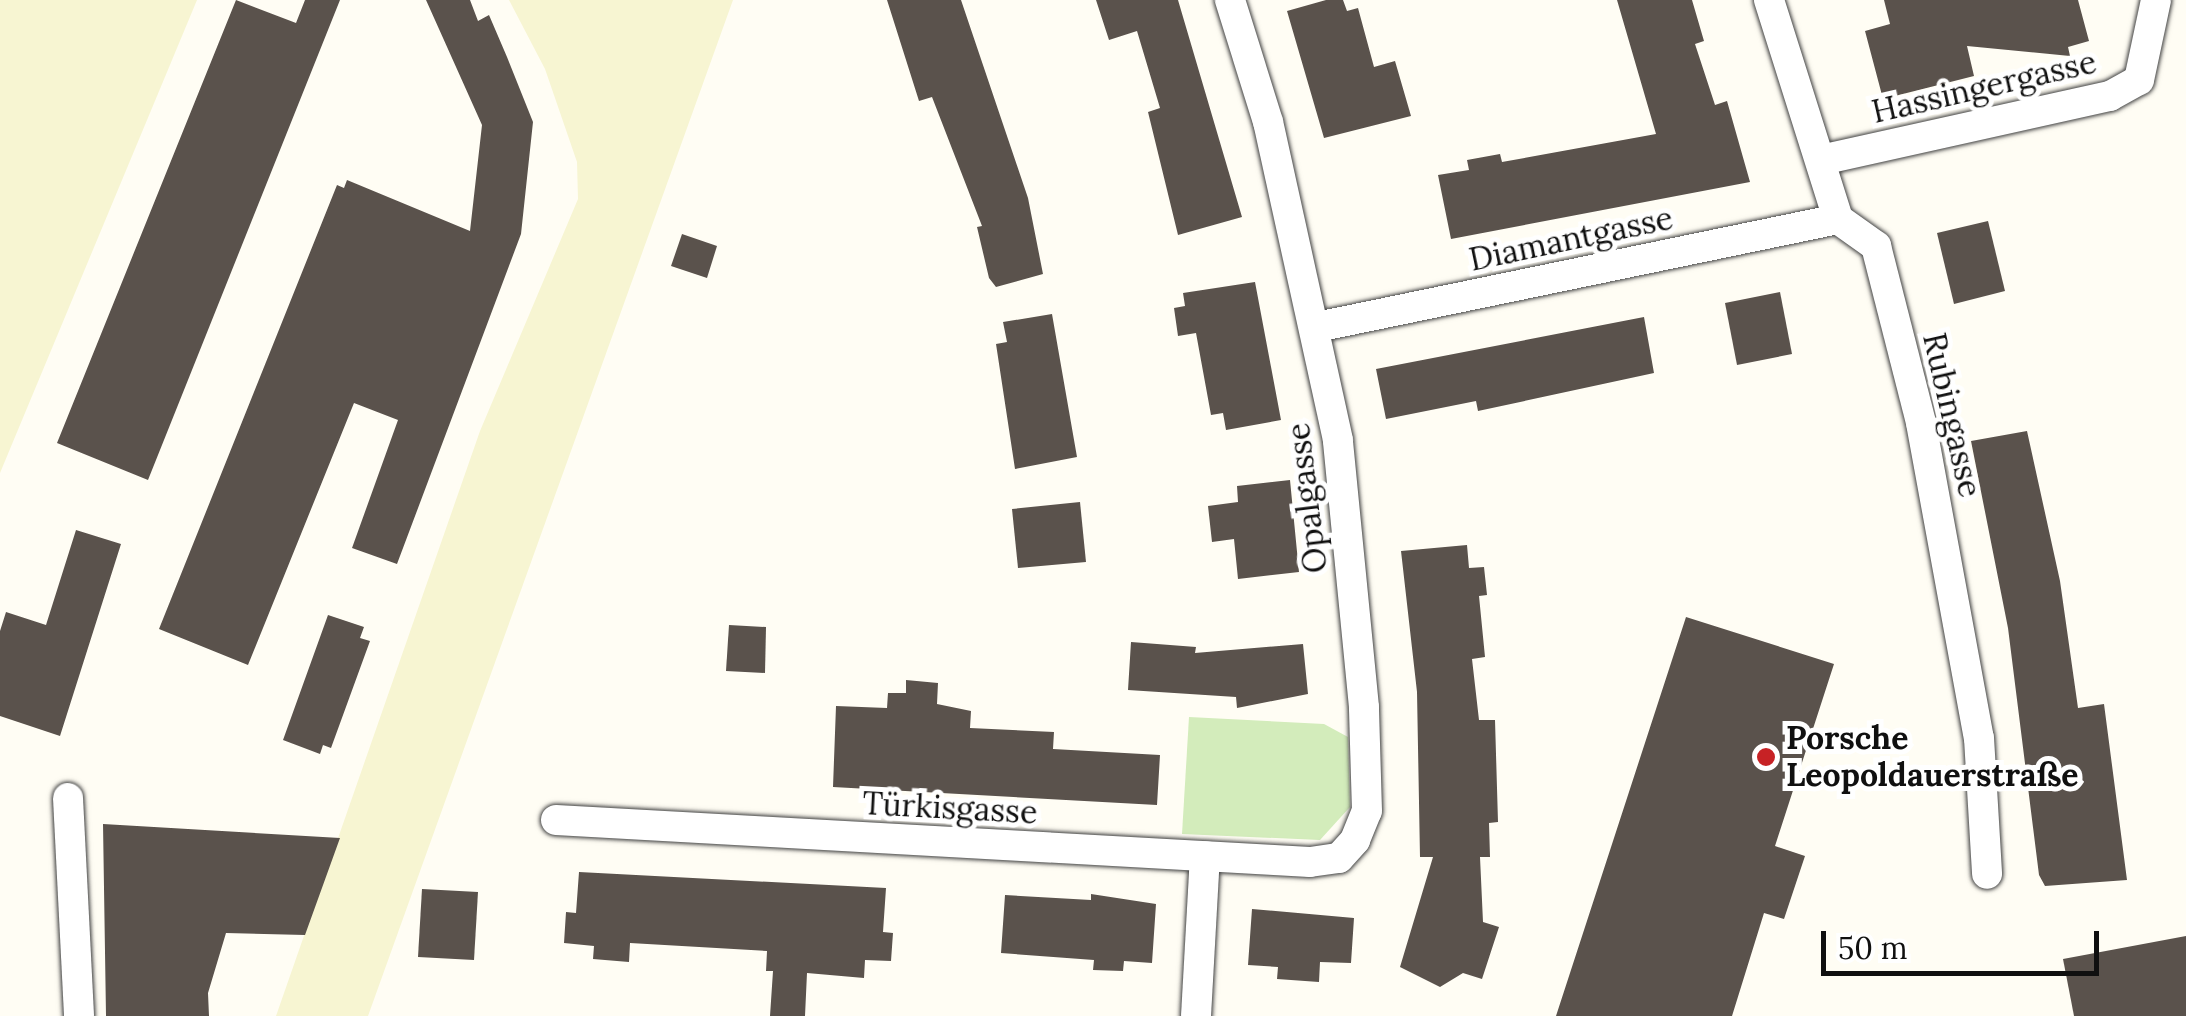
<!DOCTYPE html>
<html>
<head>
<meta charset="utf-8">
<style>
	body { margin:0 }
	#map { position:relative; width:2186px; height:1016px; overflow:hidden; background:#fffdf4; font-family:Lora,serif }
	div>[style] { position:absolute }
	.farmland>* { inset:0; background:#f7f5d2 }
	.green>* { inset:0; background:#d3ecbb }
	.building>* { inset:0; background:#5a524c }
	.roads { filter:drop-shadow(0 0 2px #434343) drop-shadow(0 0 2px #434343) }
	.minor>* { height:30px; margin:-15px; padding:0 15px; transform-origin:15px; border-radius:15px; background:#fff }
	.dots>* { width:28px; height:28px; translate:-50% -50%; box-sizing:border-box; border:5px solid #fff; border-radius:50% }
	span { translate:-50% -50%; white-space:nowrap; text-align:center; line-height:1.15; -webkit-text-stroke:10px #fff; paint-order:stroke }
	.street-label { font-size:32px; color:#101010 }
	.poi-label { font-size:32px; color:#101010; font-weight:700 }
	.left { translate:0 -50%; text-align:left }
	.scale { position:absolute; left:1821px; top:931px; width:278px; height:45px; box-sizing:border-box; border:5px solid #101010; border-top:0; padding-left:12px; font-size:30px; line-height:35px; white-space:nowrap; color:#101010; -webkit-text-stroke:8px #fff; paint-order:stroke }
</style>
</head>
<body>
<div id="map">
	<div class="farmland">
		<div style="clip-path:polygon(0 0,197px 0,0 473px)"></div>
		<div style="clip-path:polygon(509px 0,733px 0,368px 1016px,276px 1016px,480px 431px,578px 199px,577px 162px,545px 69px)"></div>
	</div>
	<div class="green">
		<div style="clip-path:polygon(1189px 717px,1324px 724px,1348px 737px,1350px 807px,1320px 840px,1182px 834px)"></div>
	</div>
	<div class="building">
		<div style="clip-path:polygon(236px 0,296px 23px,305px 0,340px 0,148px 480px,57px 443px)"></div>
		<div style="clip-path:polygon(426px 0,470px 0,478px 21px,489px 15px,507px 57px,533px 122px,521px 234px,397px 564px,352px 548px,398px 420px,354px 403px,248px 665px,159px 629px,337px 185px,344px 188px,347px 180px,470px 231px,482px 125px)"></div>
		<div style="clip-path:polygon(887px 0,961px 0,1028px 198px,1043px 274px,996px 287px,989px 278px,977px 227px,982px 226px,932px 97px,919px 101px)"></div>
		<div style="clip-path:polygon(1096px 0,1178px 0,1242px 217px,1178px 235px,1148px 112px,1160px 108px,1137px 31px,1109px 40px)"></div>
		<div style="clip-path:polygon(1326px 0,1343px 0,1347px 11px,1358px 8px,1374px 67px,1395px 61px,1411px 116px,1324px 138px,1287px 11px)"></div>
		<div style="clip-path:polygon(1617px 0,1692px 0,1704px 41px,1695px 44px,1715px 105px,1727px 101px,1750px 182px,1451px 239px,1438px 175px,1469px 170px,1467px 160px,1500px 154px,1502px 162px,1656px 134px)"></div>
		<div style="clip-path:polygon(1884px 0,2078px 0,2089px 41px,2068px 47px,2070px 56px,1967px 46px,1974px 76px,1883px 99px,1865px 31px,1890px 24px)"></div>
		<div style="clip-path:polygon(1988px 221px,2005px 291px,1954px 304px,1937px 233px)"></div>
		<div style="clip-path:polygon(682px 234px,717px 246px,707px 278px,671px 266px)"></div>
		<div style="clip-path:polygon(1255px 282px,1281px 420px,1226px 430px,1223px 413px,1211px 415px,1196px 333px,1178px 336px,1174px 308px,1185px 306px,1183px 293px)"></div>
		<div style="clip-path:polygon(1780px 292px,1792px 354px,1737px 365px,1725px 303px)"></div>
		<div style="clip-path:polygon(1052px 314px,1077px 457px,1015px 469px,996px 344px,1007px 342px,1003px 322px)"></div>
		<div style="clip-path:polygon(1644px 317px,1654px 373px,1478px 411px,1476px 401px,1386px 419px,1376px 369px)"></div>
		<div style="clip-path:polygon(2027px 431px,2060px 581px,2078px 708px,2104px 704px,2127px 880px,2045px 886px,2039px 875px,2008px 628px,1971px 441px)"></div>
		<div style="clip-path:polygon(1290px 480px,1299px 572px,1238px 579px,1234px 539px,1212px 542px,1208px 506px,1238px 502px,1237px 486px)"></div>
		<div style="clip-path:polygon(1080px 502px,1086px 562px,1018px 568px,1012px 509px)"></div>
		<div style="clip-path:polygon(76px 530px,121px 544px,60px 736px,0 716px,0 631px,6px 612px,46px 625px)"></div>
		<div style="clip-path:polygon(1467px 545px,1469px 568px,1484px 567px,1487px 595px,1479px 596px,1485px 657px,1472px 659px,1479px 720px,1495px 720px,1498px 822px,1489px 823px,1490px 857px,1480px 857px,1483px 922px,1499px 927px,1482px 979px,1463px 973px,1440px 987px,1400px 967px,1433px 857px,1420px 857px,1417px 692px,1401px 551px)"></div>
		<div style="clip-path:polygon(328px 615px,364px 627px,360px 638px,370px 641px,331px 748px,323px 745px,320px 754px,283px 740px)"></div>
		<div style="clip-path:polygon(1686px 617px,1834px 664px,1775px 846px,1805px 856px,1784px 919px,1764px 913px,1732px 1016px,1556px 1016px)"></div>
		<div style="clip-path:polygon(729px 625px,766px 627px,765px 673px,726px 671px)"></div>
		<div style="clip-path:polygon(1131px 642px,1196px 647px,1195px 653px,1303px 644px,1308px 694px,1237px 708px,1236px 697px,1128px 690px)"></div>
		<div style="clip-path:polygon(906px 680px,938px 683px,937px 704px,971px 711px,970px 728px,1054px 732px,1053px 749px,1160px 755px,1157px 805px,833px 787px,836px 706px,887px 708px,888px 693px,906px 693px)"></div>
		<div style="clip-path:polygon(103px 824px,340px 838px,305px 935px,226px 933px,208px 993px,209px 1016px,106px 1016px)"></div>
		<div style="clip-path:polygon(579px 872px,886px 888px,883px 932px,893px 933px,891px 961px,865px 960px,864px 978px,807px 973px,805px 1016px,770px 1016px,773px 971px,766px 971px,767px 951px,630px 943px,629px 962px,593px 959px,594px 946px,564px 943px,566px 912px,576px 913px)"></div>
		<div style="clip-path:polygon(422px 889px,478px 892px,474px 960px,418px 957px)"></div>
		<div style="clip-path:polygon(1091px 894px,1156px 904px,1152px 963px,1124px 961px,1123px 971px,1093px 970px,1094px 960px,1001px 953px,1005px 895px,1091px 900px)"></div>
		<div style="clip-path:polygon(1252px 909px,1354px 918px,1351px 963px,1320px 962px,1319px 982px,1277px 979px,1278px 967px,1248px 965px)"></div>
		<div style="clip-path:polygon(2186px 936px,2186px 1016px,2074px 1016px,2063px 959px)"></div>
	</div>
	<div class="roads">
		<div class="minor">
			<div style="left:1769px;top:0;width:230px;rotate:72.5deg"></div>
			<div style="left:1838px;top:219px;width:47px;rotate:35.4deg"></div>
			<div style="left:1876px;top:246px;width:183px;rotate:75.7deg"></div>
			<div style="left:1921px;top:423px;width:320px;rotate:79.6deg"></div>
			<div style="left:1979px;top:738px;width:136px;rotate:86.6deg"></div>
			<div style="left:1821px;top:160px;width:296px;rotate:-12.5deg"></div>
			<div style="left:2110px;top:96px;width:33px;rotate:-29deg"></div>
			<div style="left:2139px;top:80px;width:82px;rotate:-78deg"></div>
			<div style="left:1317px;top:327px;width:532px;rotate:-11.71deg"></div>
			<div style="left:68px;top:798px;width:218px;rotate:87.1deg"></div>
			<div style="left:556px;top:820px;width:755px;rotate:3.19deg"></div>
			<div style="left:1310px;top:862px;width:29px;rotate:-8deg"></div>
			<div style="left:1339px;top:858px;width:24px;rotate:-48deg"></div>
			<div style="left:1355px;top:840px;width:31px;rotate:-68deg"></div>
			<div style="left:1367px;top:811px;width:104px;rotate:-91.7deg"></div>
			<div style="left:1364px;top:707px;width:268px;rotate:-95.6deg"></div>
			<div style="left:1338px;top:440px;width:326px;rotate:-102.4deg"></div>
			<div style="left:1268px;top:122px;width:128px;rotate:-107.3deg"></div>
			<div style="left:1196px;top:1016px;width:160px;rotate:-86.8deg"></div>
		</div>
	</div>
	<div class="dots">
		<div style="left:1766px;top:757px;background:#c72225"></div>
	</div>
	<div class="street-label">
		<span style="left:1984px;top:87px;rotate:-13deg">Hassingergasse</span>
		<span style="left:1571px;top:239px;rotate:-12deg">Diamantgasse</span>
		<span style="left:1952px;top:415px;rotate:77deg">Rubingasse</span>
		<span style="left:1307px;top:498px;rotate:-97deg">Opalgasse</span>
		<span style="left:950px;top:808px;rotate:3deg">Türkisgasse</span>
	</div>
	<div class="poi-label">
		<span class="left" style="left:1786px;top:757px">Porsche<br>Leopoldauerstraße</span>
	</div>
	<div class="scale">50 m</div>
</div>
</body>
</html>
